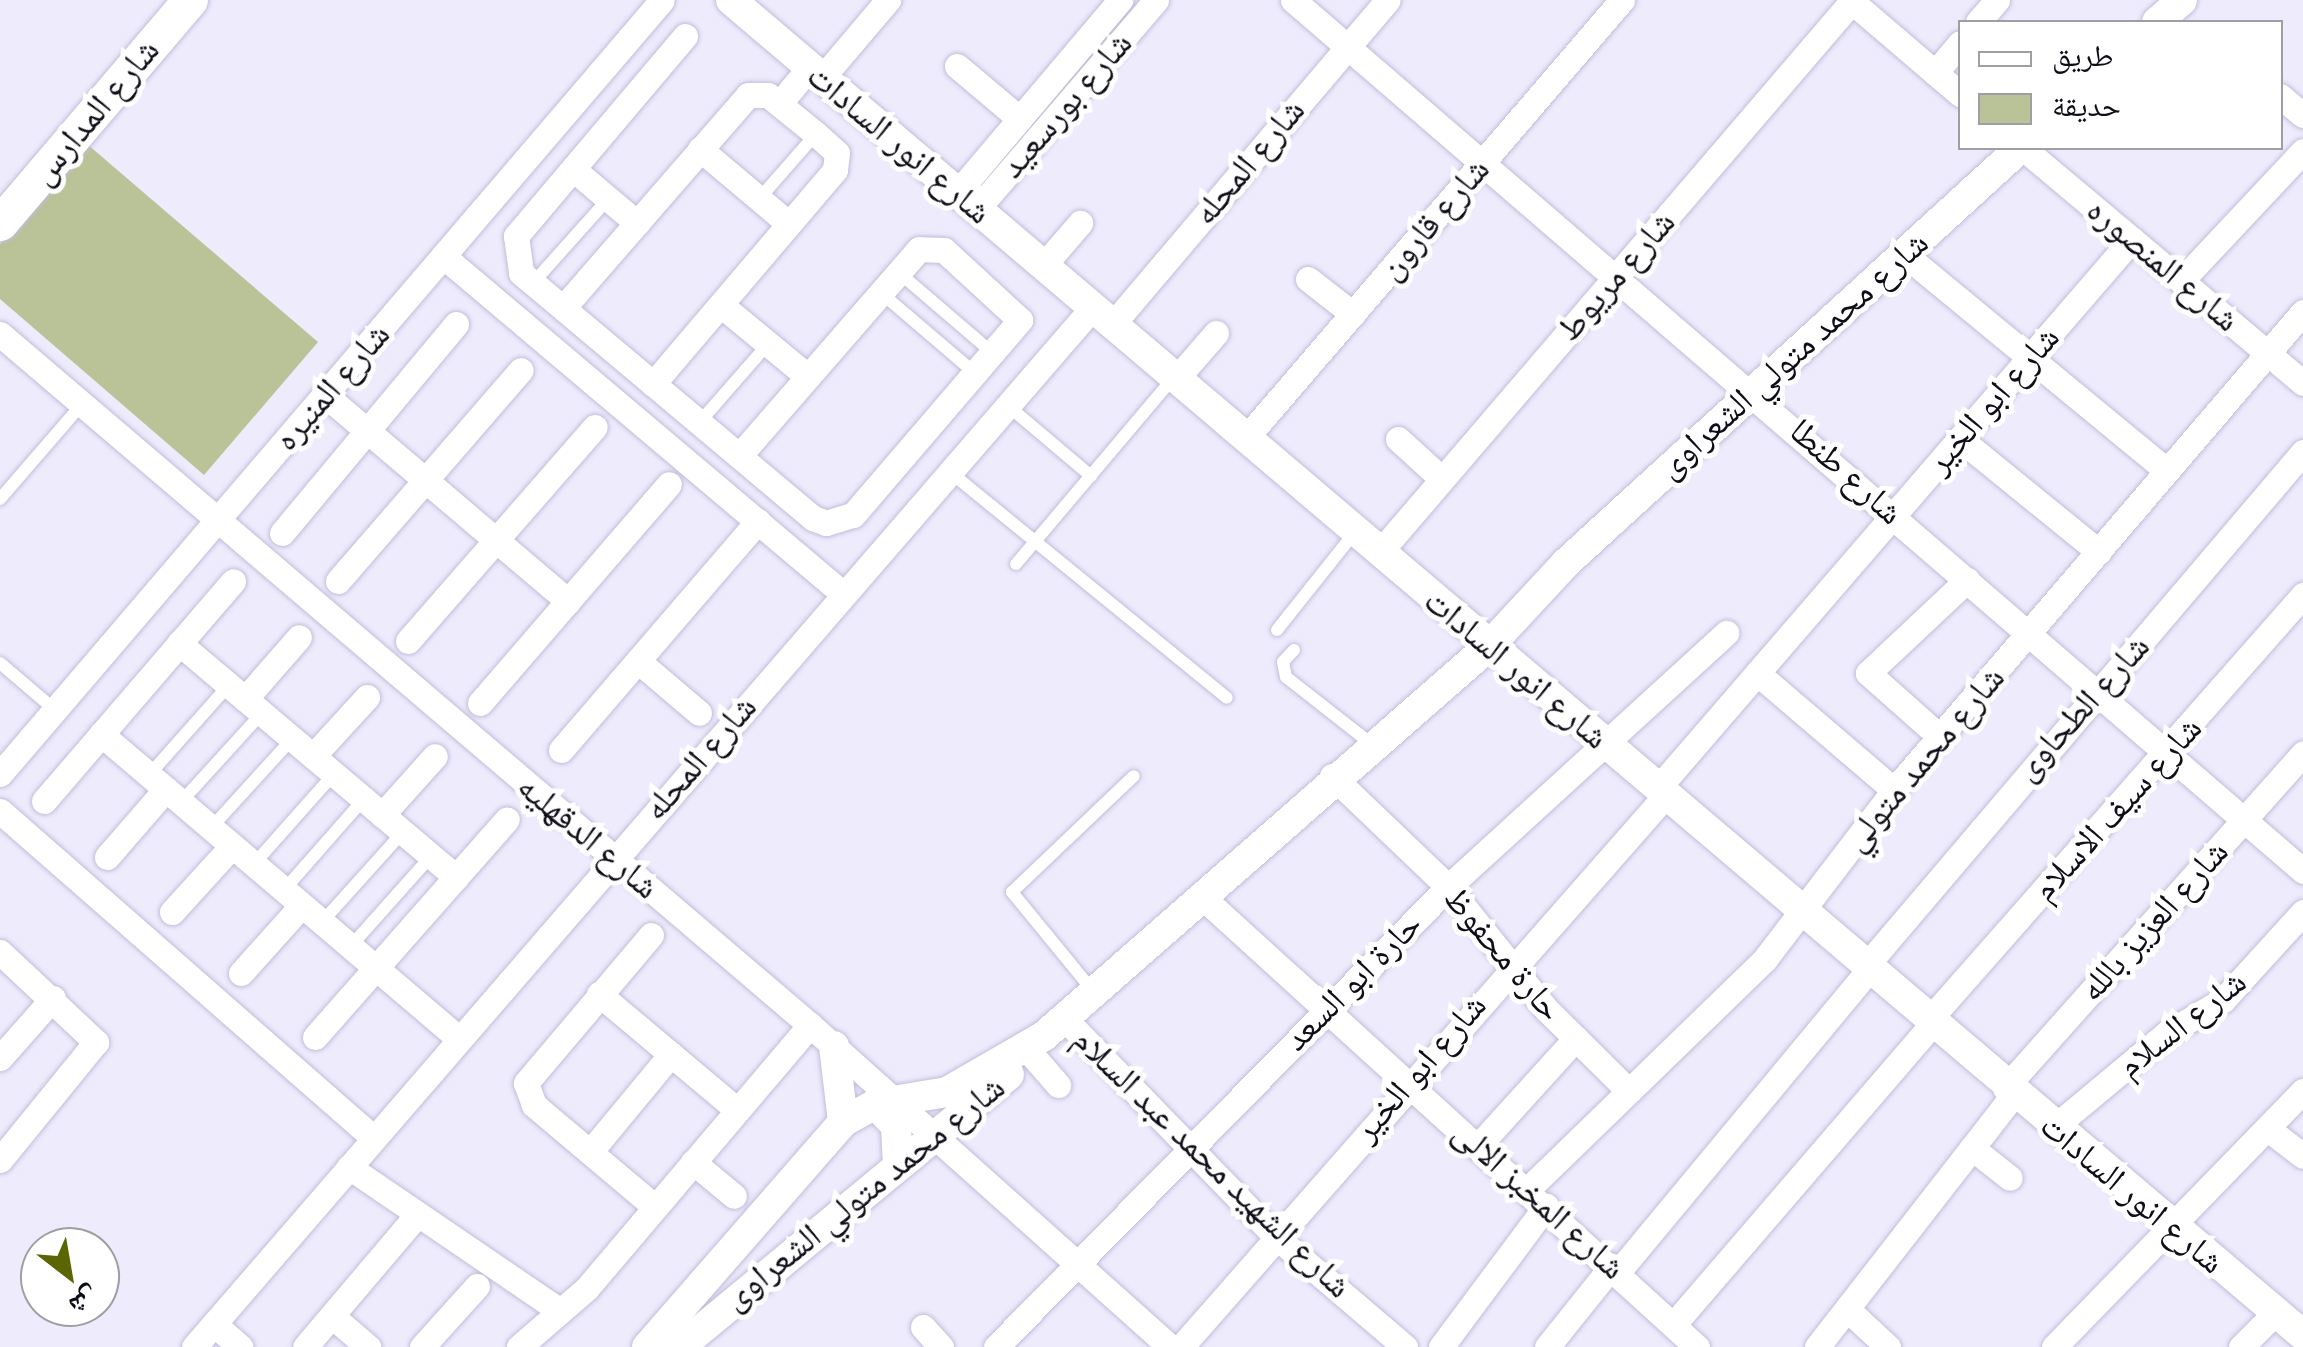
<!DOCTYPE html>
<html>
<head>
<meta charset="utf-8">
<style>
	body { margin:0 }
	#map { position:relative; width:2303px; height:1347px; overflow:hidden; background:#eeebfd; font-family:Signika,"Noto Naskh Arabic",sans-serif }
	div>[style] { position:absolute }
	.green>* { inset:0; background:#bac297 }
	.roads { filter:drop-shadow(0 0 2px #c1bdda) drop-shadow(0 0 2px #c1bdda) }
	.service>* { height:12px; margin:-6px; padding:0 6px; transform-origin:6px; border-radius:6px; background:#fff }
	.minor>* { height:25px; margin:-12.5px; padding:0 12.5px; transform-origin:12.5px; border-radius:12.5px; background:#fff }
	.tertiary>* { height:30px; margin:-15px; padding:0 15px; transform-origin:15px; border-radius:15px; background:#fff }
	.secondary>* { height:35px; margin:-17.5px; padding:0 17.5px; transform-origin:17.5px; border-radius:17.5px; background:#fff }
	span { translate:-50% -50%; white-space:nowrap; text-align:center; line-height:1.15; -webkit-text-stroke:10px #fff; paint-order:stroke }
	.street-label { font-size:35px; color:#0f0d17 }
	.legend { position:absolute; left:1958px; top:20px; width:325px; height:130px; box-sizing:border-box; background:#fff; border:2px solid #9f9ea2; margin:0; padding:12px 18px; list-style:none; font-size:30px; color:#0f0d17 }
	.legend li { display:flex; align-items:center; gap:20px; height:50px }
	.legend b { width:50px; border:2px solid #9f9ea2 }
	.north { position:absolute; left:20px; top:1227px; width:100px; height:100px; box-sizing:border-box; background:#fff; border:2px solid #9f9ea2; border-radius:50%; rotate:149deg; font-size:28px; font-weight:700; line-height:40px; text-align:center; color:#0f0d17 }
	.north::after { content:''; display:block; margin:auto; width:35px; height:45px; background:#5c6504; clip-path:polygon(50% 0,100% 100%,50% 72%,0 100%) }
</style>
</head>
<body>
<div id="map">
	<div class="green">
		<div style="clip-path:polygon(87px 144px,318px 342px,204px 475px,0 299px,0 244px)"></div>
	</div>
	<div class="roads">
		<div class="service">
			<div style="left:759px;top:199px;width:86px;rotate:-48.8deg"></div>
			<div style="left:897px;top:271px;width:128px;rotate:40.6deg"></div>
			<div style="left:533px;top:283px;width:114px;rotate:-48.2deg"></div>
			<div style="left:880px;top:292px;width:125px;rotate:40.5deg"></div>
			<div style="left:1007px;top:405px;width:110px;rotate:40.2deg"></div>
			<div style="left:699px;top:423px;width:105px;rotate:-48.9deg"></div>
			<div style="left:950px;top:472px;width:357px;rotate:39.2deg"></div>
			<div style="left:0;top:499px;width:125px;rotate:-49.2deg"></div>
			<div style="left:1016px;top:564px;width:245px;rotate:-49.8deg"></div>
			<div style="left:1277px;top:630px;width:125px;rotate:-51.5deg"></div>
			<div style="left:1294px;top:650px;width:16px;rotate:133deg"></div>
			<div style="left:1283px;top:662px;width:15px;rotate:79deg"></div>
			<div style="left:1286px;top:677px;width:105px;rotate:38.1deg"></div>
			<div style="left:0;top:663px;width:72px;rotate:40.5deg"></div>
			<div style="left:149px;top:775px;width:120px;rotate:-48.4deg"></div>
			<div style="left:181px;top:802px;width:120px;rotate:-47.7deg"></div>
			<div style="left:211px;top:828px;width:120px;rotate:-47.7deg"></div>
			<div style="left:254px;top:864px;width:120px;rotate:-48.4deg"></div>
			<div style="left:284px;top:890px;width:121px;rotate:-48.7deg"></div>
			<div style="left:322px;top:922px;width:121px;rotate:-48deg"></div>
			<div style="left:350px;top:947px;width:122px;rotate:-48.3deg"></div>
			<div style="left:1093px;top:991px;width:128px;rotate:-129.3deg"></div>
			<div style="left:1012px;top:892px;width:168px;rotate:-43.6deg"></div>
		</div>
		<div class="minor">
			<div style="left:1293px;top:0;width:1334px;rotate:40.77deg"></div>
			<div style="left:1850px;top:0;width:145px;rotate:40.5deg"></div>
			<div style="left:1978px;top:22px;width:29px;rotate:-49deg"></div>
			<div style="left:685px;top:36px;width:262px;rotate:130.2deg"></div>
			<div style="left:516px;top:236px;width:37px;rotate:82deg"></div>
			<div style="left:521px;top:273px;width:16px;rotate:40deg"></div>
			<div style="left:533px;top:283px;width:269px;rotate:40deg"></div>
			<div style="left:739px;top:456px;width:97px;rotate:40deg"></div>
			<div style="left:813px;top:518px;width:14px;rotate:21deg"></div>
			<div style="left:826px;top:523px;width:28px;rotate:-17deg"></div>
			<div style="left:853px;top:515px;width:257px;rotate:-49.4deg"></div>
			<div style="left:1020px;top:320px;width:103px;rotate:-137.4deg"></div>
			<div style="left:944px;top:250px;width:25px;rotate:-178deg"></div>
			<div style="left:919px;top:249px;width:274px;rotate:131deg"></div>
			<div style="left:957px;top:66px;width:82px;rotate:40.1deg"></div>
			<div style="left:1935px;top:73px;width:39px;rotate:-50deg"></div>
			<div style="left:821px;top:79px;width:104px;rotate:-49.7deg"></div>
			<div style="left:2280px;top:96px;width:30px;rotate:40deg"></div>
			<div style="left:779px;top:104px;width:47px;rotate:-50.2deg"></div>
			<div style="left:2023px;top:148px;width:366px;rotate:40deg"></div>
			<div style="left:700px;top:149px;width:116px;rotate:40.1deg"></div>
			<div style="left:573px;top:169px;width:84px;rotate:40.2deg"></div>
			<div style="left:957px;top:193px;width:253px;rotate:-49.8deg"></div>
			<div style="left:977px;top:209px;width:275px;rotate:-49.4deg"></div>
			<div style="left:1904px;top:254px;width:341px;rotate:39.5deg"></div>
			<div style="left:443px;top:256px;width:522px;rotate:40.18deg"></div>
			<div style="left:1043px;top:266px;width:57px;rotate:-49.3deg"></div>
			<div style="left:1308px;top:279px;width:57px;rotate:37.9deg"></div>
			<div style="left:2181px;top:281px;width:178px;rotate:-46.8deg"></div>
			<div style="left:721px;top:305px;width:112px;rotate:39.5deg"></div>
			<div style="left:563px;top:308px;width:282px;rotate:-49deg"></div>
			<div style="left:748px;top:95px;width:20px"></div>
			<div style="left:768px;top:95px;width:62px;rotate:39.1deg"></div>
			<div style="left:816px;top:134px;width:28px;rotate:42deg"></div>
			<div style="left:837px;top:153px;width:17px;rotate:97deg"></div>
			<div style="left:835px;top:170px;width:281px;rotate:130.4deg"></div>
			<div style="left:1112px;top:325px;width:426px;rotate:-49.7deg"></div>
			<div style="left:0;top:334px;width:1065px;rotate:40.47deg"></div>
			<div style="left:810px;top:1025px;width:483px;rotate:41.8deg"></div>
			<div style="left:1176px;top:379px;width:61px;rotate:-49deg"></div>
			<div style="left:325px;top:395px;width:319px;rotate:40.3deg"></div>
			<div style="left:1245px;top:439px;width:579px;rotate:-49.35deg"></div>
			<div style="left:1398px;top:439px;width:59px;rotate:42.3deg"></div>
			<div style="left:1960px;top:439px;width:179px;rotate:39.1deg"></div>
			<div style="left:282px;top:533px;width:272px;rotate:-50.2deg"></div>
			<div style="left:1379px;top:553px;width:728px;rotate:-49.4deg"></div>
			<div style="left:338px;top:581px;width:279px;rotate:-49.1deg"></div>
			<div style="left:408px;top:641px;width:284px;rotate:-48.9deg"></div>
			<div style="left:179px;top:643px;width:363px;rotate:40.2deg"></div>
			<div style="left:638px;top:661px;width:80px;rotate:40.4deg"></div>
			<div style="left:1757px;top:673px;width:180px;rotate:40.5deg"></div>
			<div style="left:245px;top:699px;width:82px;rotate:-48.9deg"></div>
			<div style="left:480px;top:703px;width:289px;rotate:-49.2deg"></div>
			<div style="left:101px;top:734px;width:470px;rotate:40.4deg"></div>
			<div style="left:1939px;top:736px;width:95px;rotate:-138.4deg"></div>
			<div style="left:1868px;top:673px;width:136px;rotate:-43.2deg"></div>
			<div style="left:561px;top:750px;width:302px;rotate:-49.3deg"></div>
			<div style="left:313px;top:756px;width:80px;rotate:-47.5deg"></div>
			<div style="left:0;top:774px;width:1018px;rotate:-49.46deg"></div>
			<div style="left:1332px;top:776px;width:161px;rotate:43.7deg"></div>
			<div style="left:1448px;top:887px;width:156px;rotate:51.2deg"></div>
			<div style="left:1546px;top:1009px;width:117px;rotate:44.7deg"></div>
			<div style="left:1658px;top:788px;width:725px;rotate:-49.19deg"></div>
			<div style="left:44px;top:801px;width:290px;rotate:-49.3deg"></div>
			<div style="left:0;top:811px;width:497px;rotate:41.2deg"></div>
			<div style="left:382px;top:815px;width:79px;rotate:-48.1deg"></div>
			<div style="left:107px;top:857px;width:90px;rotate:-49.1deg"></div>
			<div style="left:1200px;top:895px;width:672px;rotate:42.29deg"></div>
			<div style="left:172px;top:912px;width:89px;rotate:-47.7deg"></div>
			<div style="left:651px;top:935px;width:194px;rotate:130.2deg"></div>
			<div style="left:526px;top:1083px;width:23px;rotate:70deg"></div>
			<div style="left:534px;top:1105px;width:158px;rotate:40.1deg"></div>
			<div style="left:0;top:952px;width:132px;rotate:43.2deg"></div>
			<div style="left:96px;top:1042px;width:152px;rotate:129.1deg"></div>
			<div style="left:1865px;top:967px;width:676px;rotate:-49.62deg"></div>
			<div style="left:241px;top:973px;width:91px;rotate:-48.1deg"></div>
			<div style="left:599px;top:994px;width:180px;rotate:40deg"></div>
			<div style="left:1064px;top:1018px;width:303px;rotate:45.9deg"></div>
			<div style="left:1275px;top:1236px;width:171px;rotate:40.5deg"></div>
			<div style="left:1928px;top:1021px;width:568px;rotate:-48.64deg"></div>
			<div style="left:315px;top:1037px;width:290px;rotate:-48.6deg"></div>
			<div style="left:1032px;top:1055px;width:40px;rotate:49deg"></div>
			<div style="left:0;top:1058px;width:80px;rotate:-48.5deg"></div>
			<div style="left:2005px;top:1088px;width:448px;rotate:-48.3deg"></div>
			<div style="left:2053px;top:1128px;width:148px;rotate:-39.8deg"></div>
			<div style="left:2167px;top:1033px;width:65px;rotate:-30.5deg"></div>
			<div style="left:2223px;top:1000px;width:119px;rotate:-47.7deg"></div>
			<div style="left:2268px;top:1129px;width:44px;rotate:37.6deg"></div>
			<div style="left:1479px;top:1145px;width:144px;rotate:-47.8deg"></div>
			<div style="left:1972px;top:1148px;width:48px;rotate:38.3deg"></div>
			<div style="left:590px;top:1152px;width:127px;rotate:-50.4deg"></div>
			<div style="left:693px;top:1162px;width:53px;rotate:39.7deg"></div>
			<div style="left:349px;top:1167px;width:255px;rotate:34.3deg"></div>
			<div style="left:1528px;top:1189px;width:330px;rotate:-44.1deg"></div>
			<div style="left:1765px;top:959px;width:213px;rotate:-52.6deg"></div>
			<div style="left:1894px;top:790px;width:629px;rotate:-49.45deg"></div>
			<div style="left:1618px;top:1272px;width:393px;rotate:-50.3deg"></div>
			<div style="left:1847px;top:1309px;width:56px;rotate:42.8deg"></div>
			<div style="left:332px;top:1316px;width:48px;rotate:40.7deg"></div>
			<div style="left:214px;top:1324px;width:35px;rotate:41deg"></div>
			<div style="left:1674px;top:1324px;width:396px;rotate:-49.3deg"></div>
			<div style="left:923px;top:1327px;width:27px;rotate:48deg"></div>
			<div style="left:194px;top:1347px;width:1373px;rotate:-49.16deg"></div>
			<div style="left:305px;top:1347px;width:172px;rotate:-49.7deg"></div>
			<div style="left:422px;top:1347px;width:82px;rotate:-48deg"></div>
			<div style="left:519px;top:1347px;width:90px;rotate:-40.9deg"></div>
			<div style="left:587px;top:1288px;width:345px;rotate:-49.7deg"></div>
			<div style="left:996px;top:1347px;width:645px;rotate:-45.5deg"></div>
			<div style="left:1448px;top:887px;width:377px;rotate:-42.4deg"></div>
			<div style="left:1181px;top:1347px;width:735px;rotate:-48.7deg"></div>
			<div style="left:1441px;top:1347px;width:176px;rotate:-53.3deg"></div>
			<div style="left:1547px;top:1347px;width:104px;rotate:-51.3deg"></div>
			<div style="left:1817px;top:1347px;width:319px;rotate:-52.1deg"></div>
			<div style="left:2054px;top:1347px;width:357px;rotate:-45.8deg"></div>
			<div style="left:2241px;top:1347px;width:48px;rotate:-45deg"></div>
		</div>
		<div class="tertiary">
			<div style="left:731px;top:0;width:2062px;rotate:40.34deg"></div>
			<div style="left:2157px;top:22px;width:33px;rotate:-41deg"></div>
			<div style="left:834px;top:1046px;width:77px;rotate:83.2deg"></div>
			<div style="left:875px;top:1104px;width:30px;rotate:46deg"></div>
			<div style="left:896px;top:1126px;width:40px;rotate:87.1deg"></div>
			<div style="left:647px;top:1347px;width:298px;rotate:-48.9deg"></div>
			<div style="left:843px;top:1122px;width:37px;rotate:-29deg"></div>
			<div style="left:875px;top:1104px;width:73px;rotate:-9.5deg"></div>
			<div style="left:947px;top:1092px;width:112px;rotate:-30deg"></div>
			<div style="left:1044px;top:1036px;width:592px;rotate:-41.23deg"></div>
			<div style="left:1489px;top:646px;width:113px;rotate:-47.1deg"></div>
			<div style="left:1566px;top:563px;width:615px;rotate:-42.43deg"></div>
			<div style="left:680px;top:1347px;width:427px;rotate:-39.6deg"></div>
		</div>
		<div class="secondary">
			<div style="left:0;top:223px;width:293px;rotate:-49.6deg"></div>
		</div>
	</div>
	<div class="street-label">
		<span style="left:1066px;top:105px;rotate:-49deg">شارع بورسعيد</span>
		<span style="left:95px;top:112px;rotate:-50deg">شارع المدارس</span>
		<span style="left:899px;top:144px;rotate:40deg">شارع انور السادات</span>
		<span style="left:1249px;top:162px;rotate:-50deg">شارع المحله</span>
		<span style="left:1434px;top:219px;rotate:-49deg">شارع قارون</span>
		<span style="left:2163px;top:265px;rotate:40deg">شارع المنصوره</span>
		<span style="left:1616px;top:276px;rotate:-49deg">شارع مريوط</span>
		<span style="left:1793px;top:355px;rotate:-42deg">شارع محمد متولي الشعراوى</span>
		<span style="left:332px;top:387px;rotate:-49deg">شارع المنيره</span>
		<span style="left:1993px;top:400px;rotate:-49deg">شارع ابو الخير</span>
		<span style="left:1846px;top:472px;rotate:42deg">شارع طنطا</span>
		<span style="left:1516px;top:669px;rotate:40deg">شارع انور السادات</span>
		<span style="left:2082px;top:708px;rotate:-48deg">شارع الطحاوى</span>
		<span style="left:700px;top:758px;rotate:-49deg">شارع المحله</span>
		<span style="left:1924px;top:759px;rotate:-50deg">شارع محمد متولي</span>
		<span style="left:2117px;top:809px;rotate:-48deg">شارع سيف الاسلام</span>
		<span style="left:588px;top:837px;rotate:40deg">شارع الدقهليه</span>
		<span style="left:2154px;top:921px;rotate:-48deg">شارع العزيز بالله</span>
		<span style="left:1503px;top:954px;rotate:50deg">حارة محفوظ</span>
		<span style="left:1353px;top:982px;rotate:-45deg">حارة ابو السعد</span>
		<span style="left:2182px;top:1024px;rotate:-38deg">شارع السلام</span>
		<span style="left:1420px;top:1068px;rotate:-49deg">شارع ابو الخير</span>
		<span style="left:1212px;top:1163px;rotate:44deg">شارع الشهيد محمد عبد السلام</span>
		<span style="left:864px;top:1193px;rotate:-39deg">شارع محمد متولي الشعراوى</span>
		<span style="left:2132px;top:1194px;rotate:40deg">شارع انور السادات</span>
		<span style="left:1539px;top:1200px;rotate:42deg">شارع المخبز الالى</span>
	</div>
	<ul class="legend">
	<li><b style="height:12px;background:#fff"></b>طريق</li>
	<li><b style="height:28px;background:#bac297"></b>حديقة</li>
	</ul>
	<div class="north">ش</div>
</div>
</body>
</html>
